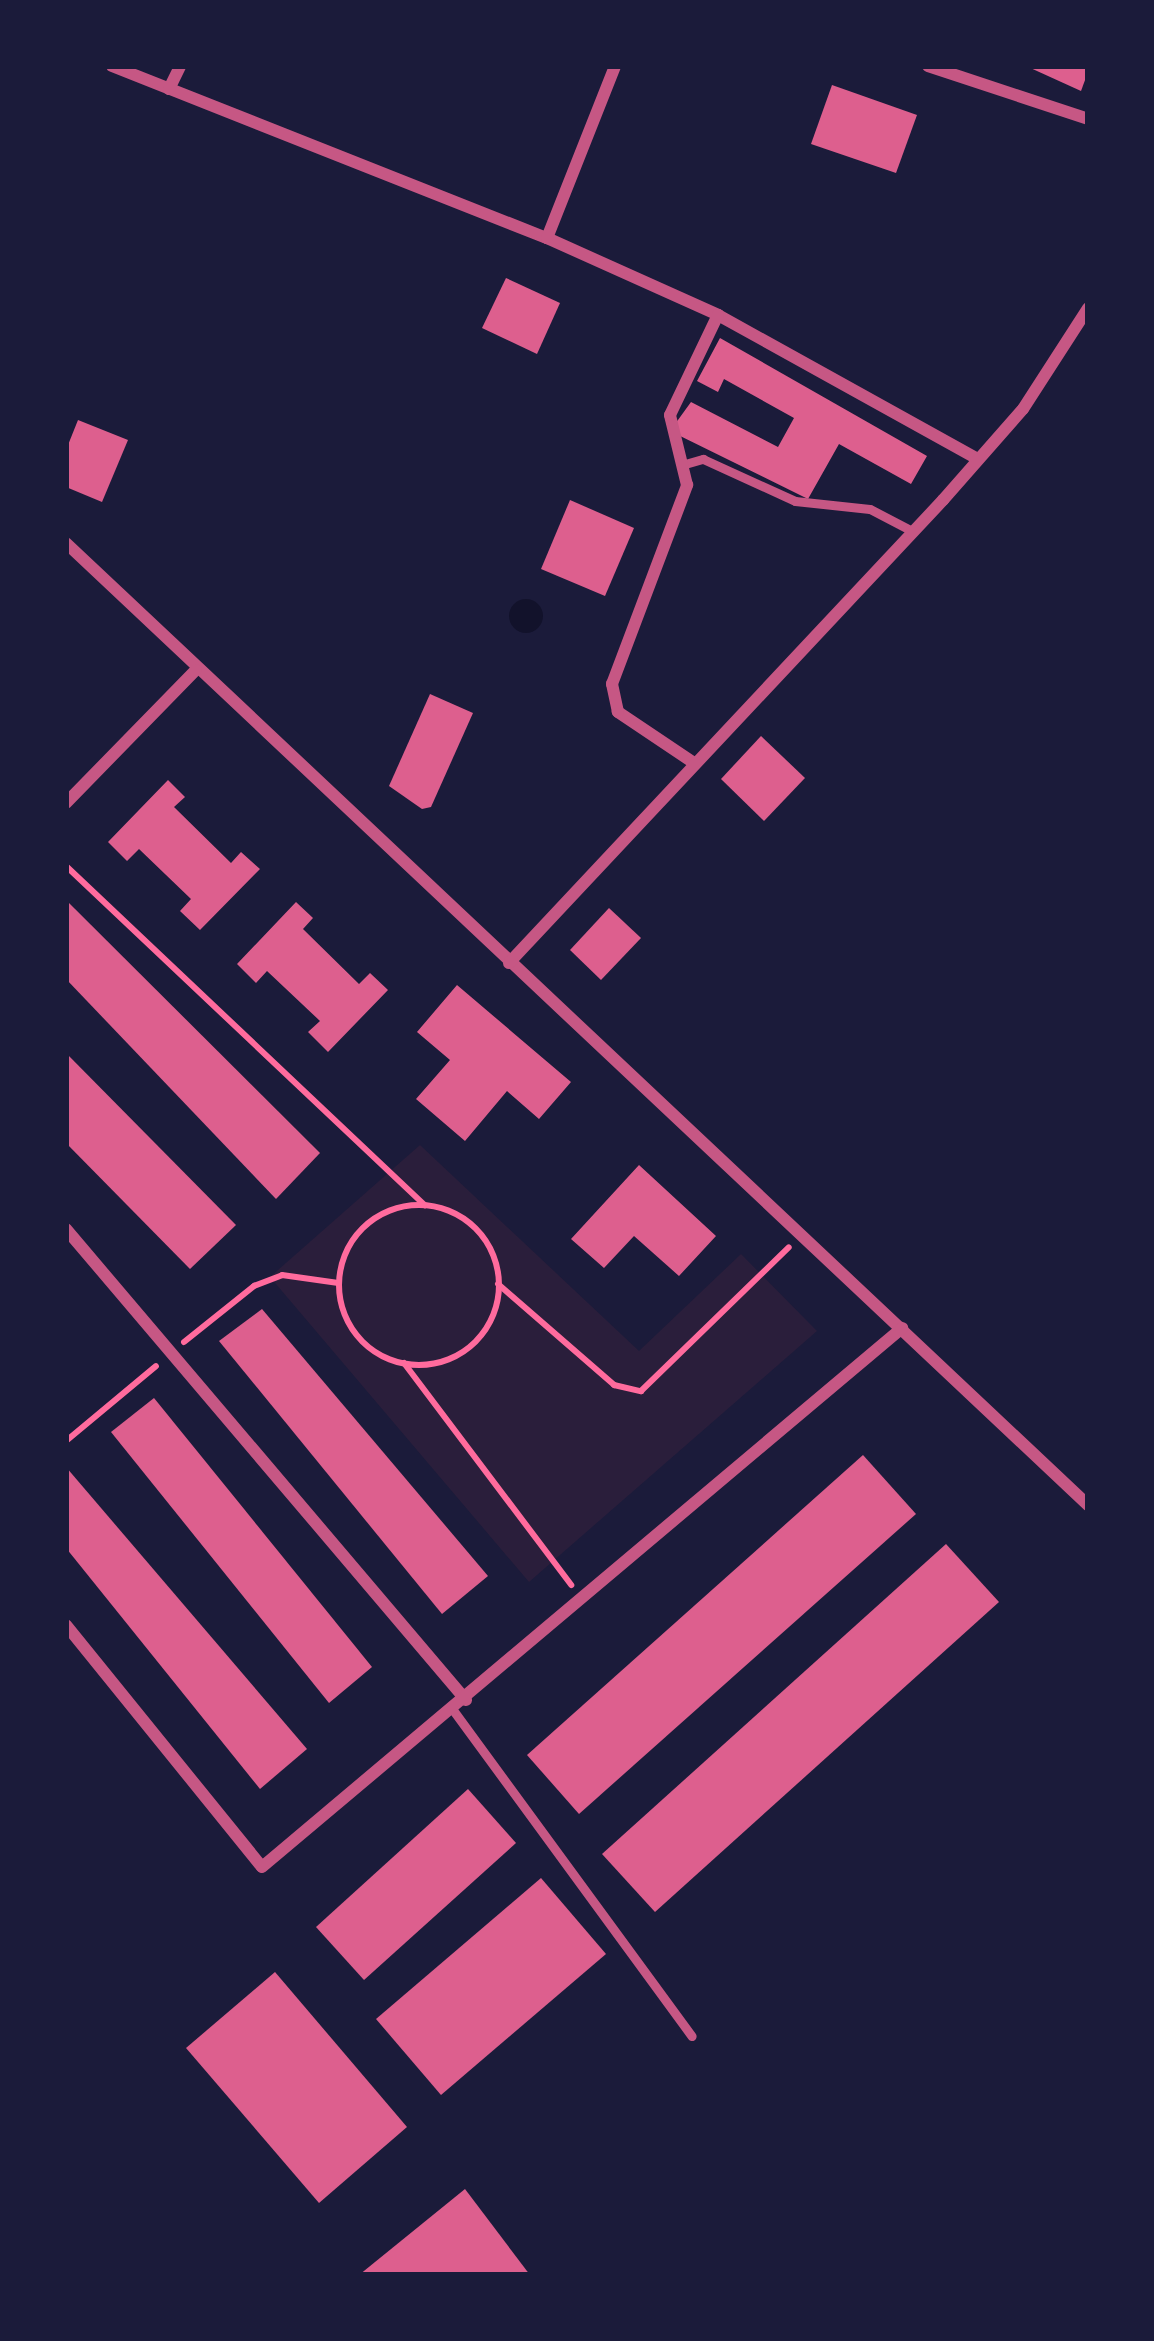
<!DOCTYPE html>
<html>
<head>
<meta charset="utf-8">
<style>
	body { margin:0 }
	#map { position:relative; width:1154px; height:2341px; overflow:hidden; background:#1b1b3a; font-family:"Source Sans 3",sans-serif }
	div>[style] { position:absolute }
	.green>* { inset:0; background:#2a1e3b }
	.water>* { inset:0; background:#12122b }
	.round { border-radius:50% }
	.building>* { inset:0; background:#dd5f8e }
	.path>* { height:6px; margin:-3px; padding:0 3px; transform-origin:3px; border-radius:3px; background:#ff6b9d }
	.path>.ring { margin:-3px; padding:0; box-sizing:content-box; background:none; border:6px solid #ff6b9d; border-radius:50% }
	.service>* { height:9px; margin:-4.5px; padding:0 4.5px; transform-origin:4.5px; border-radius:4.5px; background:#c65784 }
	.minor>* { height:12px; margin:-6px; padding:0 6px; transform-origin:6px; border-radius:6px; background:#c65784 }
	span { translate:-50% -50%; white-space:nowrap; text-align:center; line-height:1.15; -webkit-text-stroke:10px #1b1b3a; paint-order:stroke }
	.frame { position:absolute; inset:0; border:69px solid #1b1b3a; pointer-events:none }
</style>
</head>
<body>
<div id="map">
	<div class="green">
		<div style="clip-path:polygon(420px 1145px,639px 1351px,741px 1254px,817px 1331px,529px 1582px,270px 1277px)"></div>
	</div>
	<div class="water">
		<div class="round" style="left:509px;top:599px;width:34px;height:34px"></div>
	</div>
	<div class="building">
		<div style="clip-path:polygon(1026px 66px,1088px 66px,1088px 72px,1081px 91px)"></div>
		<div style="clip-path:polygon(832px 85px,917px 115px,896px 173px,811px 144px)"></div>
		<div style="clip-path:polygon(506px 278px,560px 303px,537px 354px,482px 328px)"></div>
		<div style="clip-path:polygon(720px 338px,927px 456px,911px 484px,839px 444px,808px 499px,670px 431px,691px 402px,778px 447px,794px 418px,724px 379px,718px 392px,697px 381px)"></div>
		<div style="clip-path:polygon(78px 420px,128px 440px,102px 502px,66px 487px,66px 450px)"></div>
		<div style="clip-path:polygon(570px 500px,634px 528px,605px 596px,541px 569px)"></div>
		<div style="clip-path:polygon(430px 694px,473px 713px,431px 807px,422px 809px,389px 786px)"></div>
		<div style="clip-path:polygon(761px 736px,805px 778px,764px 821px,721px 779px)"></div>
		<div style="clip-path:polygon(168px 780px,185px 797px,174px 807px,231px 863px,241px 852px,260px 869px,200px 930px,180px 911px,191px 899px,139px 849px,127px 861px,108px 842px)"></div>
		<div style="clip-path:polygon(66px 900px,320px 1153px,276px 1199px,66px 979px)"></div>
		<div style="clip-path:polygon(296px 902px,313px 918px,303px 929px,359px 984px,370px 973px,388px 990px,328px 1052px,308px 1032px,320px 1021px,267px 971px,256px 983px,237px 964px)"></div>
		<div style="clip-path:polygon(609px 908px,641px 938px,601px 980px,570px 950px)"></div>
		<div style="clip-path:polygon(457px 985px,571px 1082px,539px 1119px,507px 1091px,465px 1141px,416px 1099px,450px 1060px,417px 1032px)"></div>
		<div style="clip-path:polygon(66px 1053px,236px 1225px,190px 1269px,66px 1143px)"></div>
		<div style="clip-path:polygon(639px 1165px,716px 1236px,679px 1276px,634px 1236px,604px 1268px,571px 1239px)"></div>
		<div style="clip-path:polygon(262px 1309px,488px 1576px,442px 1614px,219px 1341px)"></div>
		<div style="clip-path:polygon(154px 1398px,372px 1667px,329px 1703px,111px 1432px)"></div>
		<div style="clip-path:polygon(863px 1455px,916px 1514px,579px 1814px,527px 1755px)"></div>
		<div style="clip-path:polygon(66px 1467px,307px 1749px,260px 1789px,66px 1548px)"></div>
		<div style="clip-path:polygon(946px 1544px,999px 1602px,655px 1912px,602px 1854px)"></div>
		<div style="clip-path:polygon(468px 1789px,516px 1843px,364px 1980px,316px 1927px)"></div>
		<div style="clip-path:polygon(541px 1878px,606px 1954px,441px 2095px,376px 2019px)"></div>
		<div style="clip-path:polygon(275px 1972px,407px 2127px,319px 2203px,186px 2048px)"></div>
		<div style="clip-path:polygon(465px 2189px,530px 2275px,359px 2275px)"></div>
	</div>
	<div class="path">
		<div style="left:66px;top:866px;width:494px;rotate:43.4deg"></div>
		<div class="ring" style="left:339px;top:1205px;width:154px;height:154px"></div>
		<div style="left:498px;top:1284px;width:154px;rotate:41deg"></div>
		<div style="left:614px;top:1385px;width:28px;rotate:13deg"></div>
		<div style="left:641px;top:1391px;width:206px;rotate:-44.2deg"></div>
		<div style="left:184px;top:1342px;width:90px;rotate:-38.7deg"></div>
		<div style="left:254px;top:1286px;width:30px;rotate:-21deg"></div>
		<div style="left:282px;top:1275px;width:57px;rotate:8.1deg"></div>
		<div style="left:404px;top:1363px;width:278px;rotate:53deg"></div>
		<div style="left:66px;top:1441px;width:117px;rotate:-39.8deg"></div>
	</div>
	<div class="service">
		<div style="left:685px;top:464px;width:19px;rotate:-16deg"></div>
		<div style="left:703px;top:459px;width:101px;rotate:24.5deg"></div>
		<div style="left:795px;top:501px;width:75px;rotate:6.1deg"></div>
		<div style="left:870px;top:509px;width:47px;rotate:27.6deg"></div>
		<div style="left:453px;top:1710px;width:404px;rotate:53.8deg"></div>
	</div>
	<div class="minor">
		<div style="left:112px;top:66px;width:468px;rotate:21.6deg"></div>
		<div style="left:547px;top:238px;width:188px;rotate:24.2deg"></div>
		<div style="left:718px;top:315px;width:297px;rotate:29deg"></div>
		<div style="left:928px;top:66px;width:169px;rotate:18.3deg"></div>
		<div style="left:169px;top:89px;width:25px;rotate:-64deg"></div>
		<div style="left:547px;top:238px;width:185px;rotate:-68.4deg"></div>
		<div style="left:66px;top:543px;width:1404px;rotate:43.27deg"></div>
		<div style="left:694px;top:763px;width:92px;rotate:-146.1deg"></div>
		<div style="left:618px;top:712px;width:29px;rotate:-102deg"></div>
		<div style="left:612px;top:684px;width:213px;rotate:-69.3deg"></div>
		<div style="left:687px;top:485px;width:72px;rotate:-103.7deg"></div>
		<div style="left:670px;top:415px;width:111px;rotate:-64.4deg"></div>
		<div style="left:66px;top:803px;width:186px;rotate:-45.7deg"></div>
		<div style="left:509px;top:963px;width:635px;rotate:-46.85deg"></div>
		<div style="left:943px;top:500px;width:121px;rotate:-48.7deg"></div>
		<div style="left:1023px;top:409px;width:120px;rotate:-57.2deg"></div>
		<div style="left:66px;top:1229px;width:618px;rotate:49.66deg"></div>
		<div style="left:66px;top:1625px;width:311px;rotate:51deg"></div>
		<div style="left:262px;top:1867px;width:837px;rotate:-40.1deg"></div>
	</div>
	<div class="frame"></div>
</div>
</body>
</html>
